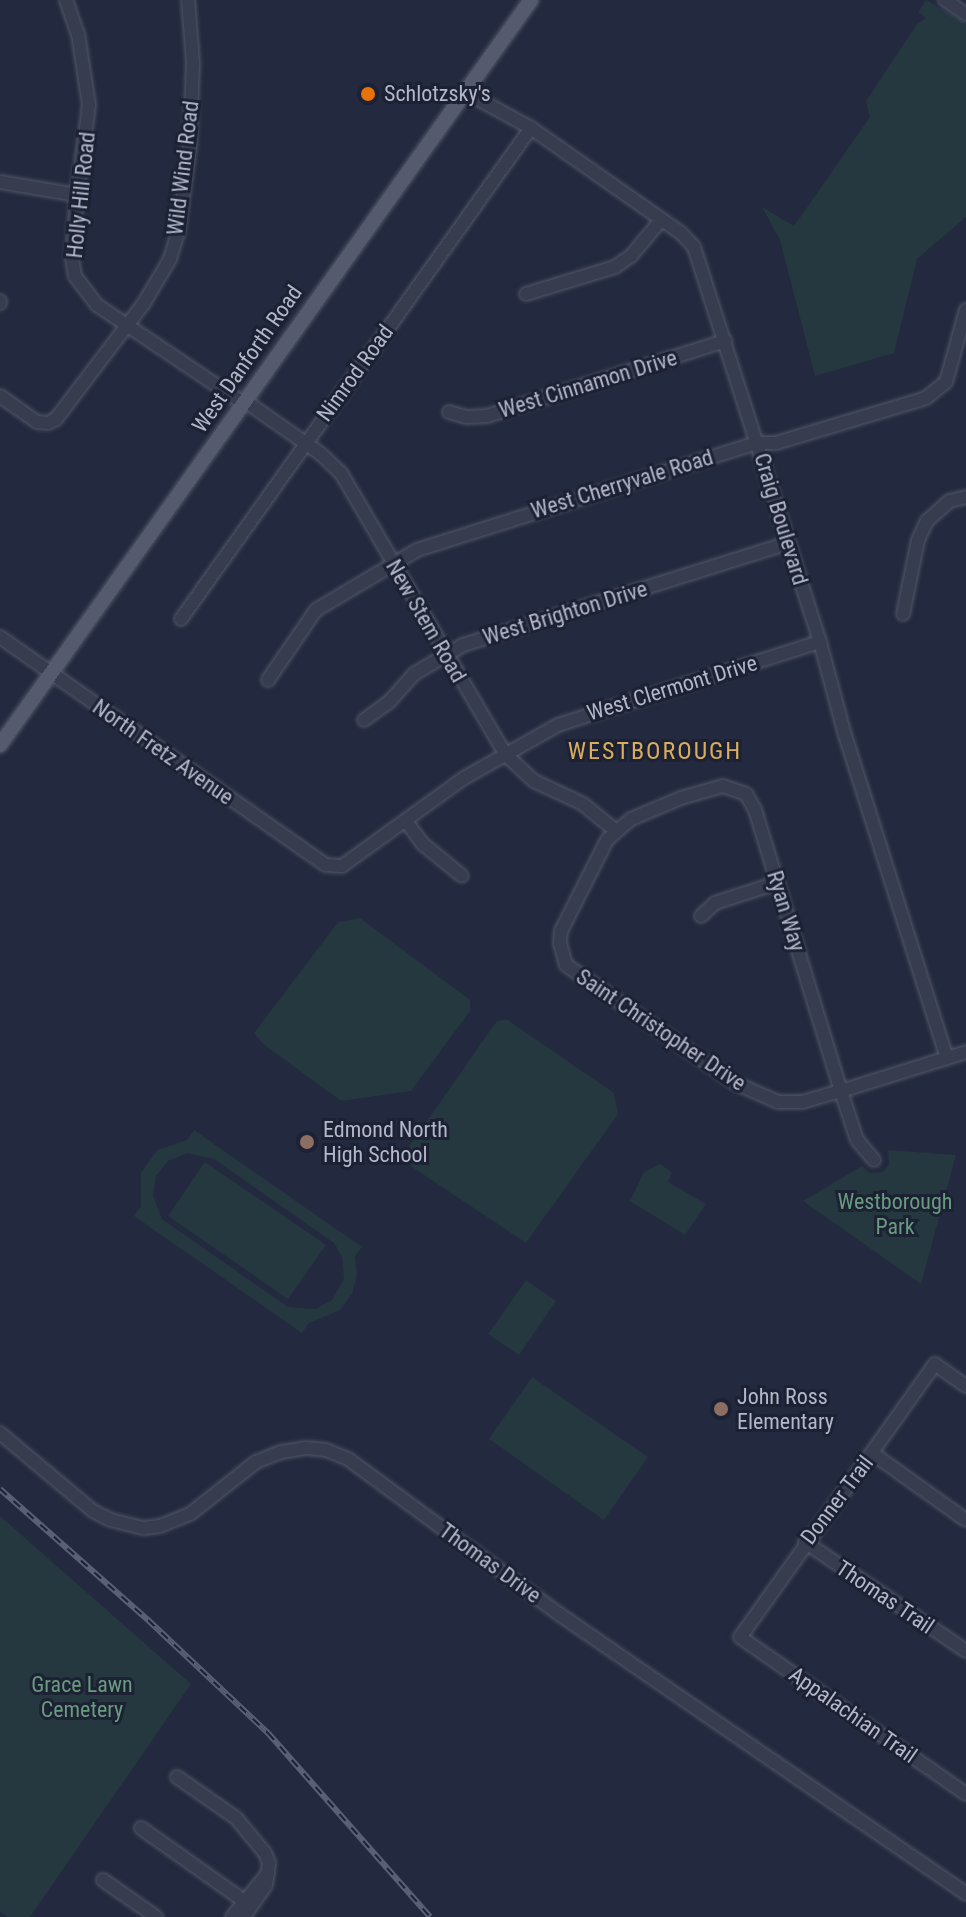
<!DOCTYPE html>
<html>
<head>
<meta charset="utf-8">
<style>
	body { margin:0 }
	#map { position:relative; width:966px; height:1917px; overflow:hidden; background:#23293e; font-family:"Roboto Condensed",sans-serif }
	div>[style] { position:absolute }
	.green>* { inset:0; background:#25373f }
	.roads { filter:drop-shadow(0 0 2px #525769) drop-shadow(0 0 2px #525769) }
	.minor>* { height:12px; margin:-6px; padding:0 6px; transform-origin:6px; border-radius:6px; background:#373c4e }
	.major>* { height:14px; margin:-7px; padding:0 7px; transform-origin:7px; border-radius:7px; background:#555a6e }
	.rail>* { height:6px; margin-top:-3px; transform-origin:0; background:repeating-linear-gradient(90deg,#1c2133 0 9px,#595f75 0 18px); box-sizing:border-box; border-block:2px solid #595f75 }
	.dots>* { width:22px; height:22px; translate:-50% -50%; box-sizing:border-box; border:4px solid #1c2133; border-radius:50% }
	span { translate:-50% -50%; white-space:nowrap; text-align:center; line-height:1.15; -webkit-text-stroke:6px #1c2133; paint-order:stroke }
	.poi-label { font-size:22px; color:#b3b7c9 }
	.left { translate:0 -50%; text-align:left }
	.street-label { font-size:22px; color:#b3b7c9 }
	.park-label { font-size:22px; color:#699b7f }
	.neighbourhood-label { font-size:24px; color:#d9ad5f; letter-spacing:2px }
</style>
</head>
<body>
<div id="map">
	<div class="green">
		<div style="clip-path:polygon(926px 0,966px 23px,966px 217px,917px 259px,894px 353px,815px 376px,780px 240px,762px 207px,794px 226px,870px 117px,866px 101px,917px 24px,926px 18px,918px 12px)"></div>
		<div style="clip-path:polygon(360px 918px,470px 1000px,470px 1011px,411px 1091px,341px 1101px,262px 1043px,254px 1033px,338px 922px)"></div>
		<div style="clip-path:polygon(506px 1019px,614px 1093px,618px 1114px,526px 1243px,412px 1167px,408px 1148px,496px 1022px)"></div>
		<div style="clip-path:polygon(evenodd,194px 1130px,362px 1247px,355px 1256px,357px 1275px,352px 1294px,340px 1310px,309px 1323px,302px 1333px,134px 1216px,141px 1206px,141px 1173px,157px 1150px,187px 1140px,194px 1130px,187px 1153px,214px 1159px,334px 1243px,342px 1257px,344px 1279px,332px 1300px,315px 1309px,288px 1307px,162px 1219px,153px 1196px,156px 1176px,168px 1161px,187px 1153px)"></div>
		<div style="clip-path:polygon(888px 1150px,956px 1155px,921px 1284px,803px 1201px,862px 1166px,870px 1173px,883px 1172px,889px 1164px)"></div>
		<div style="clip-path:polygon(205px 1162px,326px 1245px,288px 1299px,168px 1216px)"></div>
		<div style="clip-path:polygon(660px 1164px,672px 1172px,668px 1182px,706px 1204px,685px 1235px,630px 1201px,644px 1172px)"></div>
		<div style="clip-path:polygon(526px 1280px,556px 1301px,519px 1355px,488px 1334px)"></div>
		<div style="clip-path:polygon(532px 1377px,648px 1457px,604px 1520px,489px 1439px)"></div>
		<div style="clip-path:polygon(0 1516px,191px 1684px,30px 1917px,8px 1917px,0 1912px)"></div>
	</div>
	<div class="roads">
		<div class="minor">
			<div style="left:66px;top:0;width:36px;rotate:71deg"></div>
			<div style="left:78px;top:34px;width:72px;rotate:81.2deg"></div>
			<div style="left:89px;top:105px;width:91px;rotate:97.6deg"></div>
			<div style="left:77px;top:195px;width:63px;rotate:94.5deg"></div>
			<div style="left:72px;top:258px;width:18px;rotate:81deg"></div>
			<div style="left:75px;top:276px;width:36px;rotate:53deg"></div>
			<div style="left:97px;top:305px;width:176px;rotate:33.9deg"></div>
			<div style="left:945px;top:0;width:25px;rotate:34deg"></div>
			<div style="left:465px;top:92px;width:75px;rotate:28.6deg"></div>
			<div style="left:531px;top:128px;width:183px;rotate:35deg"></div>
			<div style="left:681px;top:233px;width:19px;rotate:47deg"></div>
			<div style="left:694px;top:247px;width:415px;rotate:72.3deg"></div>
			<div style="left:820px;top:642px;width:96px;rotate:75deg"></div>
			<div style="left:845px;top:735px;width:339px;rotate:72.5deg"></div>
			<div style="left:0;top:182px;width:78px;rotate:9.6deg"></div>
			<div style="left:526px;top:294px;width:93px;rotate:-16.9deg"></div>
			<div style="left:615px;top:267px;width:19px;rotate:-35deg"></div>
			<div style="left:631px;top:256px;width:47px;rotate:-50.2deg"></div>
			<div style="left:0;top:301px;width:2px;rotate:90deg"></div>
			<div style="left:0;top:396px;width:45px;rotate:35.1deg"></div>
			<div style="left:37px;top:422px;width:11px;rotate:5deg"></div>
			<div style="left:48px;top:423px;width:9px;rotate:-27deg"></div>
			<div style="left:56px;top:419px;width:146px;rotate:-52.8deg"></div>
			<div style="left:144px;top:303px;width:51px;rotate:-59.4deg"></div>
			<div style="left:170px;top:259px;width:27px;rotate:-73deg"></div>
			<div style="left:178px;top:233px;width:90px;rotate:-82.3deg"></div>
			<div style="left:190px;top:144px;width:81px;rotate:-87.9deg"></div>
			<div style="left:193px;top:63px;width:63px;rotate:-94.5deg"></div>
			<div style="left:245px;top:401px;width:93px;rotate:34.9deg"></div>
			<div style="left:321px;top:454px;width:28px;rotate:44deg"></div>
			<div style="left:341px;top:473px;width:325px;rotate:59.7deg"></div>
			<div style="left:505px;top:754px;width:40px;rotate:43deg"></div>
			<div style="left:534px;top:781px;width:54px;rotate:25.1deg"></div>
			<div style="left:583px;top:804px;width:43px;rotate:39.3deg"></div>
			<div style="left:449px;top:412px;width:18px;rotate:16deg"></div>
			<div style="left:466px;top:417px;width:21px;rotate:-3deg"></div>
			<div style="left:487px;top:416px;width:250px;rotate:-17.5deg"></div>
			<div style="left:903px;top:614px;width:76px;rotate:-78.5deg"></div>
			<div style="left:918px;top:540px;width:21px;rotate:-65deg"></div>
			<div style="left:927px;top:521px;width:30px;rotate:-42deg"></div>
			<div style="left:949px;top:501px;width:17px;rotate:-13deg"></div>
			<div style="left:181px;top:619px;width:603px;rotate:-54.52deg"></div>
			<div style="left:0;top:637px;width:398px;rotate:35deg"></div>
			<div style="left:326px;top:865px;width:16px;rotate:4deg"></div>
			<div style="left:342px;top:866px;width:150px;rotate:-35.8deg"></div>
			<div style="left:464px;top:778px;width:108px;rotate:-29.4deg"></div>
			<div style="left:558px;top:725px;width:275px;rotate:-17.6deg"></div>
			<div style="left:268px;top:680px;width:85px;rotate:-55.6deg"></div>
			<div style="left:316px;top:610px;width:117px;rotate:-30.7deg"></div>
			<div style="left:417px;top:550px;width:356px;rotate:-17.5deg"></div>
			<div style="left:757px;top:443px;width:19px"></div>
			<div style="left:776px;top:443px;width:157px;rotate:-16.7deg"></div>
			<div style="left:926px;top:398px;width:26px;rotate:-39deg"></div>
			<div style="left:946px;top:382px;width:75px;rotate:-74.5deg"></div>
			<div style="left:364px;top:720px;width:31px;rotate:-36deg"></div>
			<div style="left:389px;top:702px;width:38px;rotate:-48deg"></div>
			<div style="left:414px;top:674px;width:57px;rotate:-30.6deg"></div>
			<div style="left:463px;top:645px;width:341px;rotate:-17.4deg"></div>
			<div style="left:406px;top:821px;width:29px;rotate:54deg"></div>
			<div style="left:423px;top:844px;width:50px;rotate:39.4deg"></div>
			<div style="left:701px;top:916px;width:19px;rotate:-43deg"></div>
			<div style="left:715px;top:903px;width:65px;rotate:-17.9deg"></div>
			<div style="left:874px;top:1160px;width:26px;rotate:-130deg"></div>
			<div style="left:857px;top:1140px;width:52px;rotate:-108.1deg"></div>
			<div style="left:841px;top:1091px;width:294px;rotate:-107deg"></div>
			<div style="left:755px;top:810px;width:18px;rotate:-119deg"></div>
			<div style="left:746px;top:794px;width:24px;rotate:-161deg"></div>
			<div style="left:723px;top:786px;width:44px;rotate:164.1deg"></div>
			<div style="left:681px;top:798px;width:54px;rotate:157.2deg"></div>
			<div style="left:631px;top:819px;width:32px;rotate:139deg"></div>
			<div style="left:607px;top:840px;width:102px;rotate:116.8deg"></div>
			<div style="left:561px;top:931px;width:12px;rotate:95deg"></div>
			<div style="left:560px;top:943px;width:23px;rotate:75deg"></div>
			<div style="left:566px;top:965px;width:206px;rotate:34.9deg"></div>
			<div style="left:735px;top:1083px;width:47px;rotate:23.8deg"></div>
			<div style="left:778px;top:1102px;width:24px"></div>
			<div style="left:802px;top:1102px;width:41px;rotate:-15.8deg"></div>
			<div style="left:841px;top:1091px;width:131px;rotate:-17.3deg"></div>
			<div style="left:966px;top:1386px;width:38px;rotate:-145deg"></div>
			<div style="left:935px;top:1364px;width:335px;rotate:125.5deg"></div>
			<div style="left:740px;top:1637px;width:275px;rotate:34.8deg"></div>
			<div style="left:0;top:1433px;width:121px;rotate:40deg"></div>
			<div style="left:93px;top:1511px;width:20px;rotate:27deg"></div>
			<div style="left:111px;top:1520px;width:34px;rotate:14deg"></div>
			<div style="left:144px;top:1528px;width:16px;rotate:-7deg"></div>
			<div style="left:160px;top:1526px;width:32px;rotate:-22deg"></div>
			<div style="left:190px;top:1514px;width:84px;rotate:-38.2deg"></div>
			<div style="left:256px;top:1462px;width:27px;rotate:-22deg"></div>
			<div style="left:281px;top:1452px;width:25px;rotate:-9deg"></div>
			<div style="left:306px;top:1448px;width:20px;rotate:6deg"></div>
			<div style="left:326px;top:1450px;width:24px;rotate:22deg"></div>
			<div style="left:348px;top:1459px;width:262px;rotate:36.3deg"></div>
			<div style="left:559px;top:1614px;width:494px;rotate:34.5deg"></div>
			<div style="left:872px;top:1453px;width:115px;rotate:35.5deg"></div>
			<div style="left:805px;top:1542px;width:194px;rotate:34.1deg"></div>
			<div style="left:177px;top:1777px;width:72px;rotate:34.8deg"></div>
			<div style="left:236px;top:1818px;width:45px;rotate:50.4deg"></div>
			<div style="left:265px;top:1853px;width:11px;rotate:68deg"></div>
			<div style="left:269px;top:1863px;width:22px;rotate:98deg"></div>
			<div style="left:266px;top:1885px;width:39px;rotate:125deg"></div>
			<div style="left:141px;top:1828px;width:135px;rotate:35.3deg"></div>
			<div style="left:103px;top:1880px;width:65px;rotate:34.9deg"></div>
			<div style="left:232px;top:1917px;width:57px;rotate:-50.7deg"></div>
		</div>
		<div class="major">
			<div style="left:0;top:745px;width:915px;rotate:-54.52deg"></div>
		</div>
	</div>
	<div class="rail">
		<div style="left:0;top:1489px;width:198px;rotate:41.5deg"></div>
		<div style="left:148px;top:1620px;width:165px;rotate:43.3deg"></div>
		<div style="left:268px;top:1733px;width:245px;rotate:48.6deg"></div>
	</div>
	<div class="dots">
		<div style="left:368px;top:94px;background:#e8710a"></div>
		<div style="left:307px;top:1142px;background:#8d6e63"></div>
		<div style="left:721px;top:1409px;background:#8d6e63"></div>
	</div>
	<div class="poi-label">
		<span class="left" style="left:384px;top:94px">Schlotzsky's</span>
		<span class="left" style="left:323px;top:1142px">Edmond North<br>High School</span>
		<span class="left" style="left:737px;top:1409px">John Ross<br>Elementary</span>
	</div>
	<div class="street-label">
		<span style="left:183px;top:168px;rotate:-83deg">Wild Wind Road</span>
		<span style="left:81px;top:195px;rotate:-84deg">Holly Hill Road</span>
		<span style="left:247px;top:359px;rotate:-55deg">West Danforth Road</span>
		<span style="left:355px;top:373px;rotate:-54deg">Nimrod Road</span>
		<span style="left:588px;top:384px;rotate:-17deg">West Cinnamon Drive</span>
		<span style="left:622px;top:484px;rotate:-17deg">West Cherryvale Road</span>
		<span style="left:781px;top:519px;rotate:73deg">Craig Boulevard</span>
		<span style="left:565px;top:613px;rotate:-17deg">West Brighton Drive</span>
		<span style="left:426px;top:621px;rotate:60deg">New Stem Road</span>
		<span style="left:672px;top:688px;rotate:-17deg">West Clermont Drive</span>
		<span style="left:163px;top:752px;rotate:35deg">North Fretz Avenue</span>
		<span style="left:786px;top:911px;rotate:73deg">Ryan Way</span>
		<span style="left:661px;top:1030px;rotate:34deg">Saint Christopher Drive</span>
		<span style="left:837px;top:1500px;rotate:-53deg">Donner Trail</span>
		<span style="left:490px;top:1563px;rotate:36deg">Thomas Drive</span>
		<span style="left:885px;top:1597px;rotate:34deg">Thomas Trail</span>
		<span style="left:853px;top:1715px;rotate:35deg">Appalachian Trail</span>
	</div>
	<div class="park-label">
		<span style="left:895px;top:1214px">Westborough<br>Park</span>
		<span style="left:82px;top:1697px">Grace Lawn<br>Cemetery</span>
	</div>
	<div class="neighbourhood-label">
		<span style="left:655px;top:752px">WESTBOROUGH</span>
	</div>
</div>
</body>
</html>
